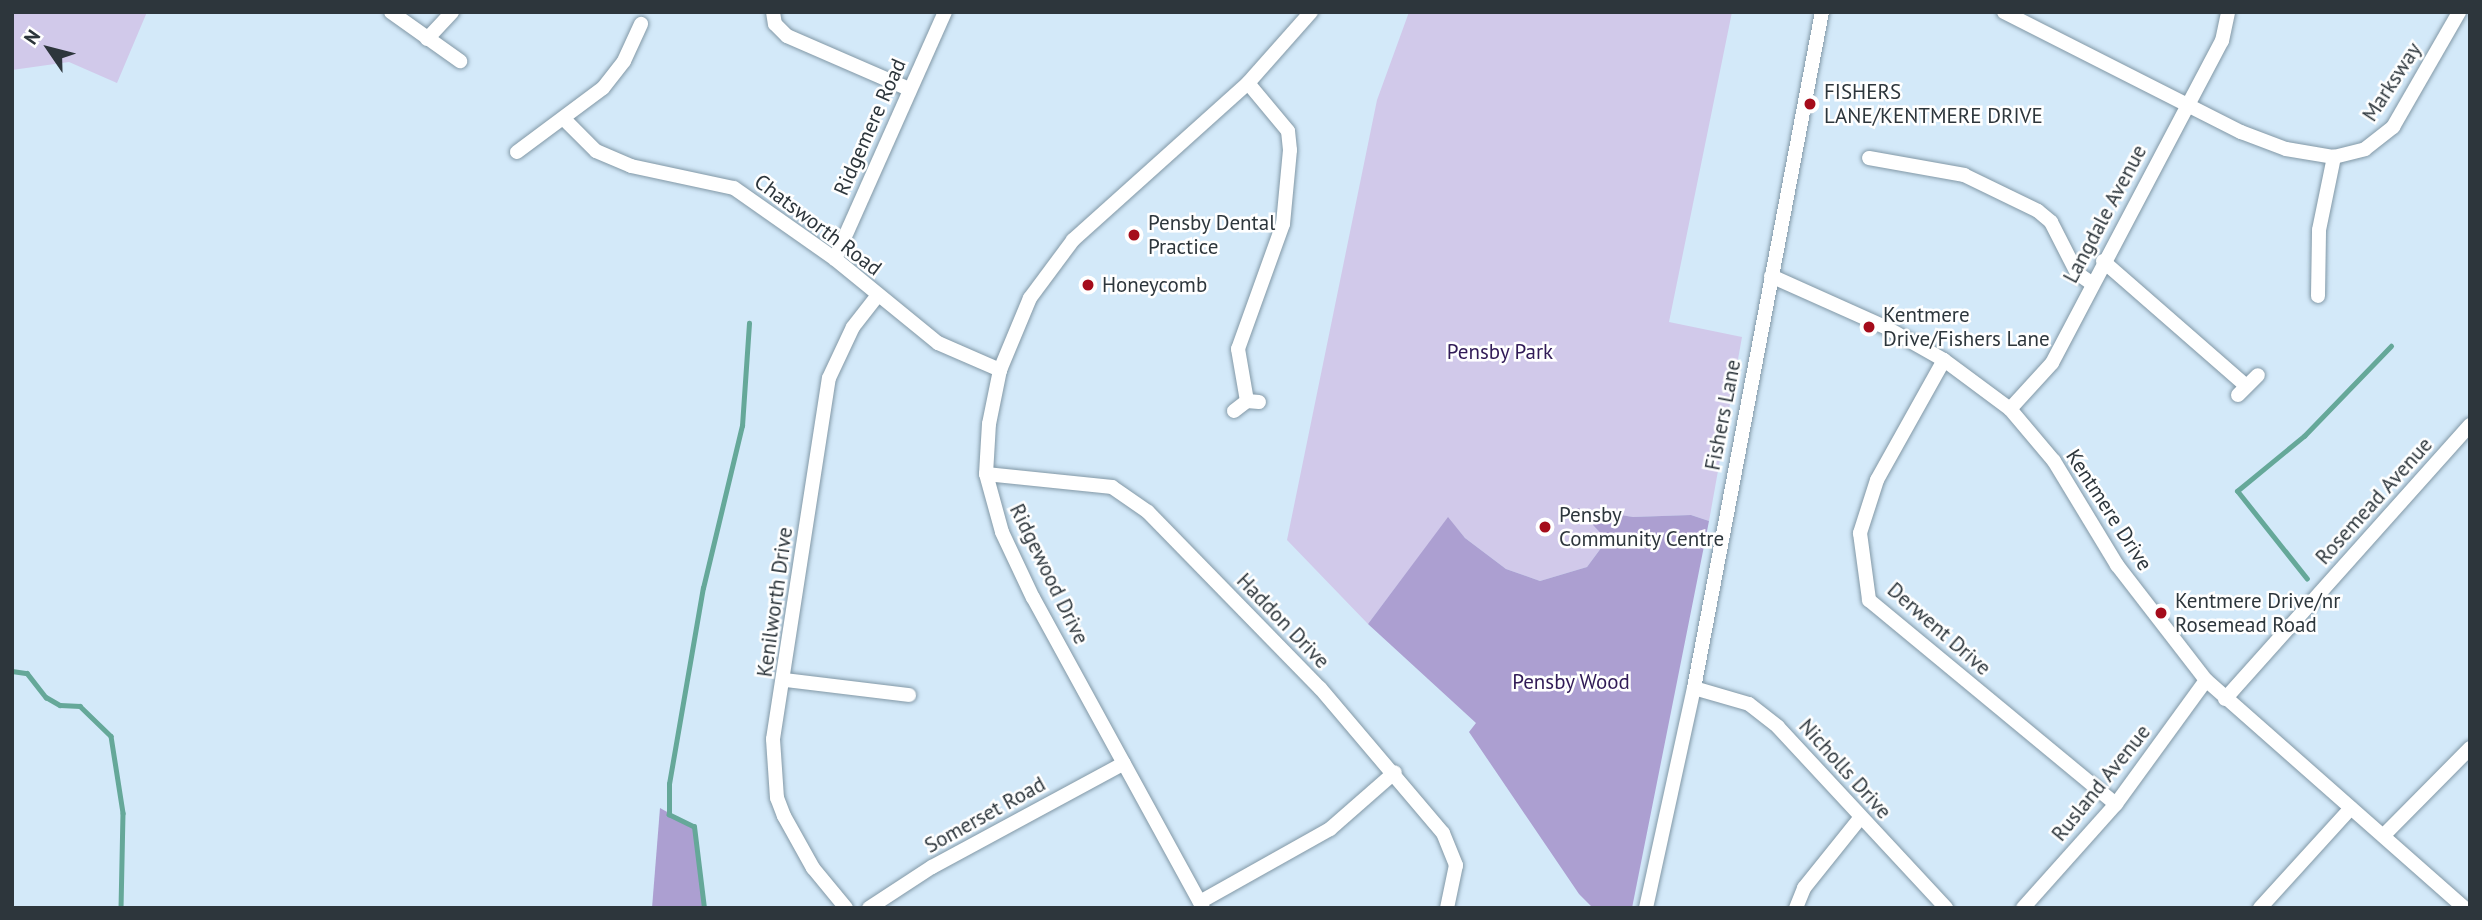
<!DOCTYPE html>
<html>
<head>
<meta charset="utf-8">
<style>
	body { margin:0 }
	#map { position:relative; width:2482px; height:920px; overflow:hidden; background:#d3e9f9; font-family:"PT Sans",sans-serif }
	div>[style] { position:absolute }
	.green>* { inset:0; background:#d1c9ea }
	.forest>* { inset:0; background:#ac9fd1 }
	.stream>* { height:4.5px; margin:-2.25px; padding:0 2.25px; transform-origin:2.25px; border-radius:2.25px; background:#65a899 }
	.roads { filter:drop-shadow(0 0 2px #8298a6) drop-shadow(0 0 2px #8298a6) }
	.minor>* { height:14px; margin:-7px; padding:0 7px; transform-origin:7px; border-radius:7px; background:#fff }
	.dots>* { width:19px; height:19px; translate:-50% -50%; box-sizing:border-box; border:4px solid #fff; border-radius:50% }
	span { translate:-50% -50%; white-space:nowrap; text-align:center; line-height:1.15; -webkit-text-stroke:5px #fff; paint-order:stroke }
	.street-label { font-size:21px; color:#2d363c }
	.poi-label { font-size:21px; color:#2d363c }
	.left { translate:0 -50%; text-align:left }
	.park-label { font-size:21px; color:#311b57 }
	.frame { position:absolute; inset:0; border:14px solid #2d363c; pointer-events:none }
	.north { position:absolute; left:14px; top:14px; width:70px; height:70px; -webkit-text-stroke:5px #fff; paint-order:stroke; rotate:305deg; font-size:19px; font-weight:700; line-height:28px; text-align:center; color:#2d363c }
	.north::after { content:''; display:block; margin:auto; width:24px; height:32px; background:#2d363c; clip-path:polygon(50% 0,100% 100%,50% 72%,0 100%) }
</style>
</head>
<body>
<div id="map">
	<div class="green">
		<div style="clip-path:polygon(12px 12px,147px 12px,117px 83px,69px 62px,12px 70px)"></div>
		<div style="clip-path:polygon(1409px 12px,1732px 12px,1669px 322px,1742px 337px,1709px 521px,1691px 515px,1633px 517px,1578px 509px,1607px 540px,1587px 567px,1540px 581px,1506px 569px,1465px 538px,1448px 518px,1368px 624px,1287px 540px,1377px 100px)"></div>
	</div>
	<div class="forest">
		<div style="clip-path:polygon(1577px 508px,1633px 517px,1691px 515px,1709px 521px,1632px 908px,1593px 908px,1579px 894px,1469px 732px,1476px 723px,1368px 624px,1448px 517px,1465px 538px,1506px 569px,1540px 581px,1587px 567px,1607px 540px)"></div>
		<div style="clip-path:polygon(660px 808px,694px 827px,704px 908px,652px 908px)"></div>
	</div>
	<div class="stream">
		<div style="left:2307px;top:579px;width:112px;rotate:-128.5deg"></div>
		<div style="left:2237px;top:491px;width:87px;rotate:-39.4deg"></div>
		<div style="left:2304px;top:436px;width:125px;rotate:-46deg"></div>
		<div style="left:12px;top:671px;width:15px;rotate:8deg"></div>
		<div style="left:27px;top:673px;width:31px;rotate:52deg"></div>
		<div style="left:46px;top:697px;width:16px;rotate:30deg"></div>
		<div style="left:60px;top:705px;width:20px;rotate:3deg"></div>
		<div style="left:80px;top:706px;width:43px;rotate:44.1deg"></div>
		<div style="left:111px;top:736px;width:78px;rotate:81.1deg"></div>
		<div style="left:123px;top:813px;width:95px;rotate:91.2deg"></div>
		<div style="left:704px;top:908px;width:82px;rotate:-97deg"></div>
		<div style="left:694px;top:827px;width:28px;rotate:-154deg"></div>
		<div style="left:669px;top:815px;width:31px;rotate:-90deg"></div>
		<div style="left:669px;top:784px;width:199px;rotate:-80.2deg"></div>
		<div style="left:703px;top:588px;width:167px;rotate:-76.5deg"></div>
		<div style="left:742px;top:426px;width:103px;rotate:-86.1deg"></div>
	</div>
	<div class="roads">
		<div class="minor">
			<div style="left:391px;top:12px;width:85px;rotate:35.4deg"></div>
			<div style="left:773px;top:12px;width:12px;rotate:81deg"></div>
			<div style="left:775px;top:24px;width:17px;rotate:45deg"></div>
			<div style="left:787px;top:36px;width:133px;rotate:23.5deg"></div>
			<div style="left:2004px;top:12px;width:266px;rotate:26.9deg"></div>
			<div style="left:2241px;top:132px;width:48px;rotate:20.7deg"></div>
			<div style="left:2286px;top:149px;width:49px;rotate:9.5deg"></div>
			<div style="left:2334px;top:157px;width:32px;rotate:-14deg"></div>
			<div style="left:2365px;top:149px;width:36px;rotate:-38deg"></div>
			<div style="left:2393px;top:127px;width:133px;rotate:-60.1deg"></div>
			<div style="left:427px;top:39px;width:37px;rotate:-47deg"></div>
			<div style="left:565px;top:120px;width:44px;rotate:45deg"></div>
			<div style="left:596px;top:151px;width:38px;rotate:23deg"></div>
			<div style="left:631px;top:166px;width:105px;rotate:12.1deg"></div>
			<div style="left:734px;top:188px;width:123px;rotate:35.1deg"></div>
			<div style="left:835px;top:259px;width:133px;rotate:39.2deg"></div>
			<div style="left:938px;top:343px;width:68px;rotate:23.5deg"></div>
			<div style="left:517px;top:152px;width:107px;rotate:-36.7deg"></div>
			<div style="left:603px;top:88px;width:34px;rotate:-52deg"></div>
			<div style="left:624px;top:61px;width:41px;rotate:-65.3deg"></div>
			<div style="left:1869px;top:158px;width:97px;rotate:10.1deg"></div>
			<div style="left:1964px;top:175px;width:82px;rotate:25.9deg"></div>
			<div style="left:2038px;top:211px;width:17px;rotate:40deg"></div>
			<div style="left:2051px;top:222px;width:57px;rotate:63deg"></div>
			<div style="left:2077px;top:273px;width:16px;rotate:35deg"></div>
			<div style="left:835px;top:259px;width:270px;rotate:-66deg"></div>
			<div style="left:2103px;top:261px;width:189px;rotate:41.1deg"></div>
			<div style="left:1771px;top:276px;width:127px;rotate:24.1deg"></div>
			<div style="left:1887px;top:328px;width:65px;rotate:29.3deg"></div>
			<div style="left:1944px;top:360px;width:82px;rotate:36.6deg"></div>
			<div style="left:2010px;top:409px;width:68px;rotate:49.8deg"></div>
			<div style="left:2054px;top:461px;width:122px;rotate:58.8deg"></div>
			<div style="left:2117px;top:565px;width:145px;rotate:52.3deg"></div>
			<div style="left:2206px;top:680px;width:345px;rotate:41.4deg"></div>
			<div style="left:2318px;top:296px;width:66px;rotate:-89.1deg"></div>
			<div style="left:2319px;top:230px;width:75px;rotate:-78.4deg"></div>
			<div style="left:1944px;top:360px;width:137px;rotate:119.2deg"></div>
			<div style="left:1877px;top:480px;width:56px;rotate:107.8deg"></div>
			<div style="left:1860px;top:533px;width:68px;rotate:82.3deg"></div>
			<div style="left:1869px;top:600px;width:320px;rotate:39.6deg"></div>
			<div style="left:2238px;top:395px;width:28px;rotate:-45deg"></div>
			<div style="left:1247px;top:401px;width:53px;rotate:-99.8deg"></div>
			<div style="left:1238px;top:349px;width:133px;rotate:-70.2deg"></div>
			<div style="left:1283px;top:224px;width:74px;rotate:-84.6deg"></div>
			<div style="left:1290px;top:150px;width:19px;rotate:-96deg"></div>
			<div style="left:1288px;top:131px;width:62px;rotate:-129.8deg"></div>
			<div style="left:2010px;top:409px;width:62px;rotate:-47.6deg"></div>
			<div style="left:2052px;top:363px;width:364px;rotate:-62.2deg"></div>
			<div style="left:2222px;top:41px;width:30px;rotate:-78deg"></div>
			<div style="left:1234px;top:411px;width:16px;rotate:-38deg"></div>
			<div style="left:1247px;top:401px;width:12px;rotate:5deg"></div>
			<div style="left:986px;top:474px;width:127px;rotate:5.9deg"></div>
			<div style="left:1112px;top:487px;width:44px;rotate:34.8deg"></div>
			<div style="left:1148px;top:512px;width:246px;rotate:45.7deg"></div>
			<div style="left:1320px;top:688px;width:190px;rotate:49.7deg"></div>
			<div style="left:1443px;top:833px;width:35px;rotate:68deg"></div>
			<div style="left:1456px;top:865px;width:44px;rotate:101.8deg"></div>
			<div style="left:785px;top:680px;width:125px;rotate:6.9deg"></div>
			<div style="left:1694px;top:688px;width:57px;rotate:16.2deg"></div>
			<div style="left:1749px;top:704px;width:37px;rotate:38deg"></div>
			<div style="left:1778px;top:727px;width:247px;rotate:47.1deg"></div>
			<div style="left:2225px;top:699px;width:368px;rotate:-48.2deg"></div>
			<div style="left:2385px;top:834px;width:121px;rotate:-45.3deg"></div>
			<div style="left:1200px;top:902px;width:149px;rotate:-29.3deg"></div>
			<div style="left:1330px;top:829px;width:86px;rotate:-41.2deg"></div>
			<div style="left:846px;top:908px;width:52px;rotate:-129.5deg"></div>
			<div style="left:813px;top:868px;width:60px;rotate:-119.1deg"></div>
			<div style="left:784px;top:816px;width:19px;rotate:-111deg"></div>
			<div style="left:777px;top:798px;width:59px;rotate:-93.9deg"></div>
			<div style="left:773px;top:739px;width:365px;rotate:-81.2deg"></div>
			<div style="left:829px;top:378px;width:56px;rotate:-64.8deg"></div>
			<div style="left:853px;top:327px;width:39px;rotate:-52deg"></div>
			<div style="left:869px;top:908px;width:75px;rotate:-33.1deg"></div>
			<div style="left:932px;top:867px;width:218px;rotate:-28.4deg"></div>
			<div style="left:1203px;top:908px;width:354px;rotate:-118.7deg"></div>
			<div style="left:1033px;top:598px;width:73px;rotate:-115.2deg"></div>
			<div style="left:1002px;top:532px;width:60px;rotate:-105.4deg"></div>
			<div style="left:986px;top:474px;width:50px;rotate:-86.6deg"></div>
			<div style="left:989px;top:424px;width:55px;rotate:-78.5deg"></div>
			<div style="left:1000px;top:370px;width:78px;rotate:-67.4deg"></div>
			<div style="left:1030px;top:298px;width:72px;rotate:-53.4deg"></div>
			<div style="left:1073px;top:240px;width:235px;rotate:-41.9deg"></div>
			<div style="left:1248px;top:83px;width:95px;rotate:-48.4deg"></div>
			<div style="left:1646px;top:908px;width:225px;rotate:-77.7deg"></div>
			<div style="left:1694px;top:688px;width:688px;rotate:-79.28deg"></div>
			<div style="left:1796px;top:908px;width:22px;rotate:-68deg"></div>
			<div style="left:1804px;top:888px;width:90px;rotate:-51.3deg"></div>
			<div style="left:2023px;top:908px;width:140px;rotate:-48.2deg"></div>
			<div style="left:2116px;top:804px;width:153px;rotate:-54deg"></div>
			<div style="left:2260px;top:908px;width:135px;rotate:-47.7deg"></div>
		</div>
	</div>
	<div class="dots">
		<div style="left:1810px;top:104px;background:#a50c1b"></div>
		<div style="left:1134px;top:235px;background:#a50c1b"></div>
		<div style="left:1088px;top:285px;background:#a50c1b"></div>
		<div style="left:1869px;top:327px;background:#a50c1b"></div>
		<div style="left:1545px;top:527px;background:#a50c1b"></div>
		<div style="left:2161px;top:613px;background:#a50c1b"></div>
	</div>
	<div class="street-label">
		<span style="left:2392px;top:82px;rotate:-57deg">Marksway</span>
		<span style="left:870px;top:127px;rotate:-66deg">Ridgemere Road</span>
		<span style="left:2105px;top:214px;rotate:-62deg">Langdale Avenue</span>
		<span style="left:818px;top:225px;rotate:37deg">Chatsworth Road</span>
		<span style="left:1723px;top:415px;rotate:-79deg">Fishers Lane</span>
		<span style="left:2374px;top:501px;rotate:-48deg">Rosemead Avenue</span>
		<span style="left:2109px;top:510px;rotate:57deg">Kentmere Drive</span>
		<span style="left:1049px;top:574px;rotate:64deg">Ridgewood Drive</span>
		<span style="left:775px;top:602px;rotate:-82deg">Kenilworth Drive</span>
		<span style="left:1283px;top:621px;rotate:46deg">Haddon Drive</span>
		<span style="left:1939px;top:629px;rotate:41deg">Derwent Drive</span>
		<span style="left:1845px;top:769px;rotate:48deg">Nicholls Drive</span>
		<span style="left:2101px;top:783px;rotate:-51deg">Rusland Avenue</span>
		<span style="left:985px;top:815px;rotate:-29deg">Somerset Road</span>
	</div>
	<div class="poi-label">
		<span class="left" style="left:1824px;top:104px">FISHERS<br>LANE/KENTMERE DRIVE</span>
		<span class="left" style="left:1148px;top:235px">Pensby Dental<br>Practice</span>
		<span class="left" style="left:1102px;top:285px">Honeycomb</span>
		<span class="left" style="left:1883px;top:327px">Kentmere<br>Drive/Fishers Lane</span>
		<span class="left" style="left:1559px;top:527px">Pensby<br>Community Centre</span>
		<span class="left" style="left:2175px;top:613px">Kentmere Drive/nr<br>Rosemead Road</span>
	</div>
	<div class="park-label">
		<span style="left:1500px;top:352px">Pensby Park</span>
		<span style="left:1571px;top:682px">Pensby Wood</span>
	</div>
	<div class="frame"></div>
	<div class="north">N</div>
</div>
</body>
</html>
